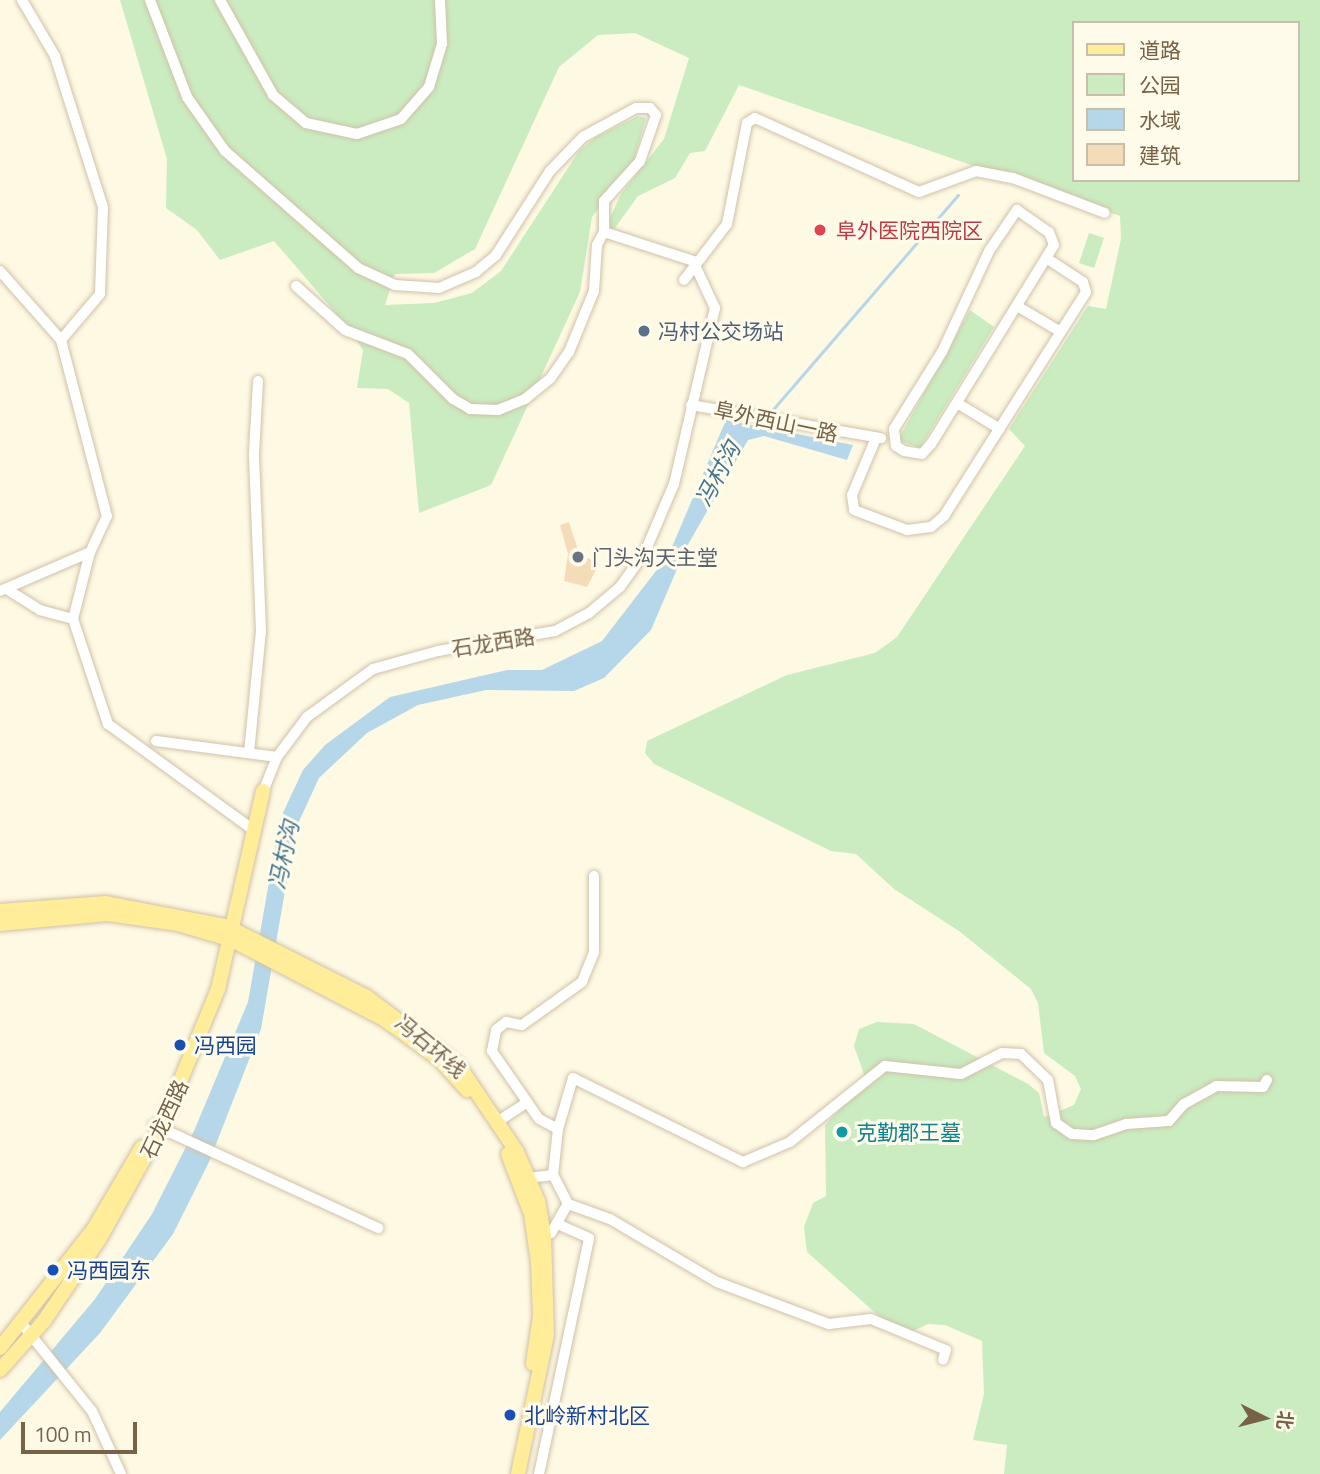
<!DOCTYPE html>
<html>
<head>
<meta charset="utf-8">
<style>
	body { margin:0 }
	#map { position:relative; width:1320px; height:1474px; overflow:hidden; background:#fef9e3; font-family:"Titillium Web","Noto Sans SC",sans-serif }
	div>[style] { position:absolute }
	.green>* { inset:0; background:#caecc0 }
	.water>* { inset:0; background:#b6d7e9 }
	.stream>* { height:2.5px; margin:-1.25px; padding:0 1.25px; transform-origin:1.25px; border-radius:1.25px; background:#b6d7e9 }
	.building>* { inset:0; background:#f5dcb9 }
	.roads { filter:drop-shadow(0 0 2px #d0c1a9) drop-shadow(0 0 2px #d0c1a9) }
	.minor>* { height:10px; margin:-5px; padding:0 5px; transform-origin:5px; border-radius:5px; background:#fff }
	.major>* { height:14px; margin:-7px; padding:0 7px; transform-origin:7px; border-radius:7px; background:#ffed99 }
	.dots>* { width:19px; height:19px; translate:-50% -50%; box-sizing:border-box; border:4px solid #fffbeb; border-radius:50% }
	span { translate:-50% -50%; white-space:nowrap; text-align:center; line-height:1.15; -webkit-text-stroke:6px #fffbeb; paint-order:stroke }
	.health-label { font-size:21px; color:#be3a42 }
	.left { translate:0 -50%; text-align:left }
	.service-label { font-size:21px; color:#4e5e75 }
	.street-label { font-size:21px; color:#776247 }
	.worship-label { font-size:21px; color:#5b616d }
	.transit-label { font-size:21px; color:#164399 }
	.culture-label { font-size:21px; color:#0d838f }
	.water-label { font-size:23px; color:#427694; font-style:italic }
	.legend { position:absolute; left:1072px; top:21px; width:228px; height:161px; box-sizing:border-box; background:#fffbeb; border:2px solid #c9bea9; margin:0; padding:9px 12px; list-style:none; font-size:21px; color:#776247 }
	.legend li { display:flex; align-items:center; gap:14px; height:35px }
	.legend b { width:35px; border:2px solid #c9bea9 }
	.north { position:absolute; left:1229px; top:1383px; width:70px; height:70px; -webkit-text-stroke:5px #fffbeb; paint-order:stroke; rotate:96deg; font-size:19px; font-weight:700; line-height:28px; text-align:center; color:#776247 }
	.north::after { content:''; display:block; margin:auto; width:24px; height:32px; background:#776247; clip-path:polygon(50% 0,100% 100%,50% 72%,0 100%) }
	.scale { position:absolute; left:21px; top:1422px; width:116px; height:32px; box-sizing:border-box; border:4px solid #776247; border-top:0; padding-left:9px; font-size:21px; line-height:24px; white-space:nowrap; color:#776247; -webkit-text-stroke:5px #fffbeb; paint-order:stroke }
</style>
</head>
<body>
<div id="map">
	<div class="green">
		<div style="clip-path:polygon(evenodd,120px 0,1320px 0,1320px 1474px,1004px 1474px,1007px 1445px,973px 1440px,984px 1394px,982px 1341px,945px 1325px,928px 1324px,907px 1334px,890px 1326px,807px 1252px,804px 1227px,813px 1203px,826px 1196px,825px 1125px,866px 1080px,854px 1046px,859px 1029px,877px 1022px,914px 1024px,1028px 1084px,1039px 1093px,1044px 1117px,1074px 1105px,1081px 1089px,1075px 1076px,1044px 1053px,1038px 1003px,1031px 989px,959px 931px,894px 889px,856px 854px,831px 851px,654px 764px,645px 753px,647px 741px,787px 675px,875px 653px,897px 637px,1025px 446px,1009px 429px,1088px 306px,1106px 309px,1121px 239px,1120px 216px,739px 85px,705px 151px,690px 153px,675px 178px,638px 196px,612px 232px,609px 220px,621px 194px,664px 139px,689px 58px,635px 33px,598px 35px,559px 67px,475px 249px,434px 273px,395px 274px,385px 305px,434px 303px,472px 293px,501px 271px,579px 151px,596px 137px,638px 116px,646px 118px,634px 160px,592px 217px,580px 292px,491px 485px,419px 513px,409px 403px,388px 389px,357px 388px,363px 350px,346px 325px,274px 241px,220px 260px,197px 230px,166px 208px,167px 159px,120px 0,1073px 23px,1297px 23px,1297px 180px,1073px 180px,1073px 23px)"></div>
		<div style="clip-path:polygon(1089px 233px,1104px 238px,1094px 268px,1079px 263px)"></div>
		<div style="clip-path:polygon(970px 310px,994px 327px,920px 448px,898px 440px)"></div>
	</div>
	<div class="water">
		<div style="clip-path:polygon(726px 420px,853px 445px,847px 460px,764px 436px,748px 440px,686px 548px,651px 630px,604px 678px,574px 691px,486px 690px,418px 705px,367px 733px,319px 778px,296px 828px,261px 1029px,209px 1162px,173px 1234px,100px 1333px,0 1440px,0 1412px,95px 1299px,152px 1214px,194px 1131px,248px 1002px,280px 819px,303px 770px,325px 745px,390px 697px,507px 670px,542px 670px,602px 641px,669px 554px)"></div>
	</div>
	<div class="stream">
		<div style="left:769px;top:414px;width:289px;rotate:-49.2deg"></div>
	</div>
	<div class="building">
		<div style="clip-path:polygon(569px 522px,579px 553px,599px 564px,587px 587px,564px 581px,568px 554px,560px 525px)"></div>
	</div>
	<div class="roads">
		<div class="minor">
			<div style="left:22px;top:0;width:65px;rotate:59.5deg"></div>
			<div style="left:55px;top:56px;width:158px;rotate:72.4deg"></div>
			<div style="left:103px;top:207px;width:87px;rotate:92deg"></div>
			<div style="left:100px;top:294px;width:60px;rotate:130.3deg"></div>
			<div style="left:150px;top:0;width:104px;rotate:69.1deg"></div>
			<div style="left:187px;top:97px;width:66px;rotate:54.9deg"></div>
			<div style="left:225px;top:151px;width:177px;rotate:41.3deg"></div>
			<div style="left:358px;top:268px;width:41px;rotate:24.7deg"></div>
			<div style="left:395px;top:285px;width:44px;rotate:3.9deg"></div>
			<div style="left:439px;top:288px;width:40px;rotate:-23.4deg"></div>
			<div style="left:476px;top:272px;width:26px;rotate:-40deg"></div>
			<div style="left:496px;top:255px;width:100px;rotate:-57.3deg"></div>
			<div style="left:550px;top:171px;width:47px;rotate:-45.9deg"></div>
			<div style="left:583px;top:137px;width:60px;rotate:-28.7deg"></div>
			<div style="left:636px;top:108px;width:14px"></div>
			<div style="left:650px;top:108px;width:9px;rotate:49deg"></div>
			<div style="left:656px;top:115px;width:49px;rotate:109.2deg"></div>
			<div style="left:640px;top:161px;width:54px;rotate:132deg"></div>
			<div style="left:604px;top:201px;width:31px;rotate:90deg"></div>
			<div style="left:604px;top:232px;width:94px;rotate:18deg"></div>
			<div style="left:693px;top:261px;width:52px;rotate:64.9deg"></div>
			<div style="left:715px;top:308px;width:181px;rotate:103.1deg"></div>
			<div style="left:674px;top:484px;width:74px;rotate:113.1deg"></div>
			<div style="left:645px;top:552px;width:43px;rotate:125.5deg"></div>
			<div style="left:620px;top:587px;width:40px;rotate:140deg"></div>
			<div style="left:589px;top:613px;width:38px;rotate:152deg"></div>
			<div style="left:555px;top:631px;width:119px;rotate:170.3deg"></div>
			<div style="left:438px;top:651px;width:67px;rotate:164.5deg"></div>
			<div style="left:373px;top:669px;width:82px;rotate:144deg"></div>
			<div style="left:307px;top:717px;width:50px;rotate:126.9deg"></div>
			<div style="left:277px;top:757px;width:37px;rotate:112deg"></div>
			<div style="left:220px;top:0;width:109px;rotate:60.8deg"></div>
			<div style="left:273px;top:95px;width:43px;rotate:40.3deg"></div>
			<div style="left:306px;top:123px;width:52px;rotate:12.2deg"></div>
			<div style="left:357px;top:134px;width:46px;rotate:-18.8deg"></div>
			<div style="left:401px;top:119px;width:43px;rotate:-48.8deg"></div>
			<div style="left:429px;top:87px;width:45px;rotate:-73.2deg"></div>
			<div style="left:442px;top:44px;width:44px;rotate:-92.6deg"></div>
			<div style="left:1017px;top:210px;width:39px;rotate:35deg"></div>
			<div style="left:1049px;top:232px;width:14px;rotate:69deg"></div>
			<div style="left:1054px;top:245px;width:234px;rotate:121.7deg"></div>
			<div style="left:931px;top:444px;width:13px;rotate:132deg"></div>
			<div style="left:922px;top:454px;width:18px;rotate:-171deg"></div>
			<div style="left:904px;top:451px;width:9px;rotate:-148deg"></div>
			<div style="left:896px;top:446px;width:17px;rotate:-97deg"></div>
			<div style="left:894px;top:429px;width:91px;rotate:-58.1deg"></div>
			<div style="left:942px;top:352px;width:111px;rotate:-65deg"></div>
			<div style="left:989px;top:251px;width:50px;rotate:-55.7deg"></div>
			<div style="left:0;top:271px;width:92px;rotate:48.5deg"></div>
			<div style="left:61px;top:340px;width:182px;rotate:75.4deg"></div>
			<div style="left:107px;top:516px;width:40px;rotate:115deg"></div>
			<div style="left:90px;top:552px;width:69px;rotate:104.2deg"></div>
			<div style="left:73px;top:619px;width:34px;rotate:-165deg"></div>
			<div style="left:40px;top:610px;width:38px;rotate:-148deg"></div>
			<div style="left:684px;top:280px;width:71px;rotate:-52.5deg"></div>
			<div style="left:727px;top:224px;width:103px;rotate:-78.8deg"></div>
			<div style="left:747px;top:123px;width:9px;rotate:-32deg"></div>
			<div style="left:755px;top:118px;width:180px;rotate:24.3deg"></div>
			<div style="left:919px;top:192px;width:61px;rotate:-20.2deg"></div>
			<div style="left:976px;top:171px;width:38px;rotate:11deg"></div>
			<div style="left:1013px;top:178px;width:98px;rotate:20.8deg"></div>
			<div style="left:296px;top:286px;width:66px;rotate:41.9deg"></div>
			<div style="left:345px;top:330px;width:67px;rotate:20.9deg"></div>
			<div style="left:408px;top:354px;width:64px;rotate:45deg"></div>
			<div style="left:453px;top:399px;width:20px;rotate:30deg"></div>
			<div style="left:470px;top:409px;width:28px;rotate:2deg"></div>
			<div style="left:498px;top:410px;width:29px;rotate:-22deg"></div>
			<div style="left:525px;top:399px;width:32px;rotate:-39deg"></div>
			<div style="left:550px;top:379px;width:33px;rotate:-55deg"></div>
			<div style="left:569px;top:352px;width:66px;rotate:-67.7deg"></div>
			<div style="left:594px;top:291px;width:46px;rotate:-86.3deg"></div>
			<div style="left:597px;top:245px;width:15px;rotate:-62deg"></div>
			<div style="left:1017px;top:306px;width:51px;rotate:30.6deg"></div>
			<div style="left:957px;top:403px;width:50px;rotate:31.2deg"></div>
			<div style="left:691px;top:405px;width:193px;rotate:9.9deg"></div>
			<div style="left:876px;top:438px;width:62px;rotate:112.8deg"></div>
			<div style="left:852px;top:495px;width:15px;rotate:82deg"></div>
			<div style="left:854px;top:510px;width:57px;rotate:20.7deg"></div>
			<div style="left:907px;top:530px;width:24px;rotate:-7deg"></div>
			<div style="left:931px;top:527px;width:17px;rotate:-40deg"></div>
			<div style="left:944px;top:516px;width:265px;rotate:-57.6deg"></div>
			<div style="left:1086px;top:292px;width:10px;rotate:-107deg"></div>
			<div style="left:1083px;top:282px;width:44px;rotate:-147deg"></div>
			<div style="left:0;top:591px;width:98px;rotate:-23.4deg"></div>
			<div style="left:73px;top:619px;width:111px;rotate:71.6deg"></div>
			<div style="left:108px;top:724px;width:175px;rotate:36.1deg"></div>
			<div style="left:156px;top:741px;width:122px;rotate:7.5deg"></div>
			<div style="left:249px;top:753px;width:123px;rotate:-84.4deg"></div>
			<div style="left:261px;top:631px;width:178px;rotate:-92.3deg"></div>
			<div style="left:254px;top:453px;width:72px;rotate:-86.8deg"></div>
			<div style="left:500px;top:1120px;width:31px;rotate:-33deg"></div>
			<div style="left:154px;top:1125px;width:247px;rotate:24.7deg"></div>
			<div style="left:558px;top:1129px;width:53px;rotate:-73.6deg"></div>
			<div style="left:573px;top:1078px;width:190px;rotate:26.3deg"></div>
			<div style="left:743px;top:1162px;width:51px;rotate:-23.1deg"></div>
			<div style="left:790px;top:1142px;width:122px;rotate:-38.7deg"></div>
			<div style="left:885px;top:1066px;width:76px;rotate:6deg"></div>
			<div style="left:961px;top:1074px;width:46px;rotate:-27.1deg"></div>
			<div style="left:1002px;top:1053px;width:19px;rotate:3deg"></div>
			<div style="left:1021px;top:1054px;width:37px;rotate:44deg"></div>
			<div style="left:1048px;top:1080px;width:44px;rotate:79.5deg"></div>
			<div style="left:1056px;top:1123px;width:19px;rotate:35deg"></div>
			<div style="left:1072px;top:1134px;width:22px;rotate:3deg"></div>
			<div style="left:1094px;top:1135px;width:34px;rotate:-19deg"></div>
			<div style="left:1126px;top:1124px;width:43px;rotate:-4deg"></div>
			<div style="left:1169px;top:1121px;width:23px;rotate:-49deg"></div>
			<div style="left:1184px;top:1104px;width:37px;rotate:-29deg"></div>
			<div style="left:1216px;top:1086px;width:47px;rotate:1.2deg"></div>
			<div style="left:1263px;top:1087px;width:8px;rotate:-60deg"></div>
			<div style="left:529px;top:1178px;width:24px;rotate:-7deg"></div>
			<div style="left:568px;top:1204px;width:33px;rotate:-117deg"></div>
			<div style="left:553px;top:1175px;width:46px;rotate:-83.8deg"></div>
			<div style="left:558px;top:1129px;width:21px;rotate:-152deg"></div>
			<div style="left:539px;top:1119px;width:83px;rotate:-124.7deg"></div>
			<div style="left:492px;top:1051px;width:21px;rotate:-79deg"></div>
			<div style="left:496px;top:1030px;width:13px;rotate:-39deg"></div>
			<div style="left:506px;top:1022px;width:16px;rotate:11deg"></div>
			<div style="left:522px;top:1025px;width:74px;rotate:-35.6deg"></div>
			<div style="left:582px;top:982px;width:32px;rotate:-68deg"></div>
			<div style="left:594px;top:952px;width:76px;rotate:-90deg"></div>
			<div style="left:538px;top:1236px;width:13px;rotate:-13deg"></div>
			<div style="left:551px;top:1233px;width:34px;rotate:-60deg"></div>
			<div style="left:568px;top:1204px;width:45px;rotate:19.7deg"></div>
			<div style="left:610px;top:1219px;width:124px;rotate:30.5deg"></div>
			<div style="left:717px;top:1282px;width:120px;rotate:20.6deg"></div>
			<div style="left:829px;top:1324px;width:42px;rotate:-6.8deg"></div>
			<div style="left:871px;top:1319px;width:81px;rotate:22.5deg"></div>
			<div style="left:946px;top:1350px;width:10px;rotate:107deg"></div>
			<div style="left:22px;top:1324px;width:112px;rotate:51.2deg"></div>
			<div style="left:92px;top:1411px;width:69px;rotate:65.3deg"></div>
			<div style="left:539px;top:1474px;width:241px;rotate:-78deg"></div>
			<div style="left:589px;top:1238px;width:35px;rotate:-156deg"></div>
		</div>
		<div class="major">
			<div style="left:0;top:911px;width:106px;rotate:-4.3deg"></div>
			<div style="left:106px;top:903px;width:122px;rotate:10.9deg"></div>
			<div style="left:226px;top:926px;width:158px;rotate:26.7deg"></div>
			<div style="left:367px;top:997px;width:115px;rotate:36.9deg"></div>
			<div style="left:459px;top:1066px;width:104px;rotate:56deg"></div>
			<div style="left:517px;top:1152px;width:53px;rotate:66.8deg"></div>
			<div style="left:538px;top:1201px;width:35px;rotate:80deg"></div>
			<div style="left:544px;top:1235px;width:100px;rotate:88.3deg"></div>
			<div style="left:547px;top:1335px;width:142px;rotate:101.8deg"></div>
			<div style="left:0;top:924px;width:108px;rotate:-5.3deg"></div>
			<div style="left:108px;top:914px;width:71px;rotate:8.1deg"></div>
			<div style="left:178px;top:924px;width:56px;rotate:16.5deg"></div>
			<div style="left:232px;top:940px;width:171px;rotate:27.5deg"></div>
			<div style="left:384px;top:1019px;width:68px;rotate:36deg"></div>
			<div style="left:439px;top:1059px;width:42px;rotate:47.9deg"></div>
			<div style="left:508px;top:1154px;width:64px;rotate:69deg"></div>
			<div style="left:531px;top:1214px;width:49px;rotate:81.7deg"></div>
			<div style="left:538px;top:1262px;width:54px;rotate:87.9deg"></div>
			<div style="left:540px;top:1316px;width:48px;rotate:98.5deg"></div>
			<div style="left:0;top:1348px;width:150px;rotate:-51.8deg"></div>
			<div style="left:93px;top:1230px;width:96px;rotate:-59.4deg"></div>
			<div style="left:0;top:1370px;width:66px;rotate:-48.1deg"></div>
			<div style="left:44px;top:1321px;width:100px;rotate:-56deg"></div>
			<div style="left:100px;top:1238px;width:126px;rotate:-61deg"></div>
			<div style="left:161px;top:1128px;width:150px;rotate:-67.7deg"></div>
			<div style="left:218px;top:989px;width:203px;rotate:-77.2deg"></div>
		</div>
	</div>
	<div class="dots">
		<div style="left:820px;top:230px;background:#e0444e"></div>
		<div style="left:644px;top:331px;background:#5c6f8a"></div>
		<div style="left:578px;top:557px;background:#6b7280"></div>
		<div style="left:180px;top:1045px;background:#1a4fb4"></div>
		<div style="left:842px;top:1132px;background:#0f9aa8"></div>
		<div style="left:53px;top:1270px;background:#1a4fb4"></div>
		<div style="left:510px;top:1415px;background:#1a4fb4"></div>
	</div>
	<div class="health-label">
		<span class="left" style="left:836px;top:230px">阜外医院西院区</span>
	</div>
	<div class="service-label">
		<span class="left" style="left:658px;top:331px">冯村公交场站</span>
	</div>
	<div class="street-label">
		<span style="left:776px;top:421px;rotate:12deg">阜外西山一路</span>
		<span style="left:493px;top:642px;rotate:-9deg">石龙西路</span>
		<span style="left:431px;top:1046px;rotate:40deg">冯石环线</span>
		<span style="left:164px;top:1119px;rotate:-65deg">石龙西路</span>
	</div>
	<div class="worship-label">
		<span class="left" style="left:592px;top:557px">门头沟天主堂</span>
	</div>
	<div class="transit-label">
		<span class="left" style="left:194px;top:1045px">冯西园</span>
		<span class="left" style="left:67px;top:1270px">冯西园东</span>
		<span class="left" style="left:524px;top:1415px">北岭新村北区</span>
	</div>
	<div class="culture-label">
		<span class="left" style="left:856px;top:1132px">克勤郡王墓</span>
	</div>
	<div class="water-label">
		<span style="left:718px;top:474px;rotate:-62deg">冯村沟</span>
		<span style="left:284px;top:855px;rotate:-78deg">冯村沟</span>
	</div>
	<ul class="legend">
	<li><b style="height:9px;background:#ffed99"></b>道路</li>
	<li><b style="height:19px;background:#caecc0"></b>公园</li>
	<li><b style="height:19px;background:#b6d7e9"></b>水域</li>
	<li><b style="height:19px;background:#f5dcb9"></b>建筑</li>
	</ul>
	<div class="north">北</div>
	<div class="scale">100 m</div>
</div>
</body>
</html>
